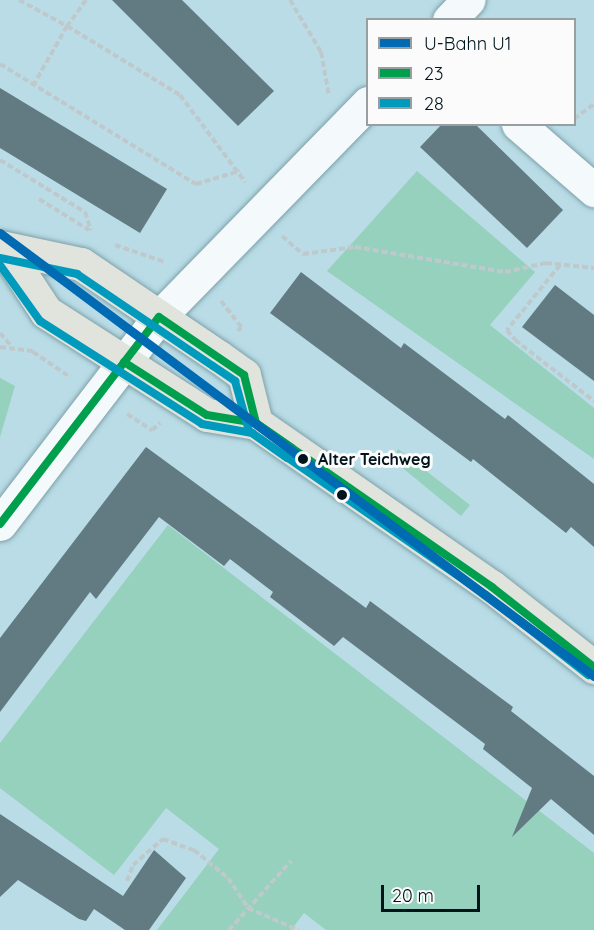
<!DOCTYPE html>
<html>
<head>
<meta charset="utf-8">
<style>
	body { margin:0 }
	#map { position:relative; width:594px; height:930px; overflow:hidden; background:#b9dce6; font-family:Quicksand,sans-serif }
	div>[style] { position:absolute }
	.green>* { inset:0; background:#95d1bd }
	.building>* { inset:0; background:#627b82 }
	.path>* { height:4px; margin-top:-2px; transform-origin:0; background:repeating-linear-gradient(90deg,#bfc9cc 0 6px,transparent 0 9px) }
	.roads { filter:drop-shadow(0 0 2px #7fa0a9) drop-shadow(0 0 2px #7fa0a9) }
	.minor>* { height:33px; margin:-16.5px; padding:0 16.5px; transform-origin:16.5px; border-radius:16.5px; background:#f4fafb }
	.major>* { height:33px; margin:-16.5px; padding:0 16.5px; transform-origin:16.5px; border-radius:16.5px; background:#e1e4dd }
	.bus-1>* { height:8px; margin:-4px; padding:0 4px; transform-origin:4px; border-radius:4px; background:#009f4e }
	.bus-2>* { height:8px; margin:-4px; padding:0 4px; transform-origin:4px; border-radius:4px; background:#009abc }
	.metro-1>* { height:9px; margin:-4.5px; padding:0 4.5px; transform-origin:4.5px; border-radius:4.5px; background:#006ab3 }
	.dots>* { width:16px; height:16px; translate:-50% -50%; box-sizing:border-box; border:3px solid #fbfbfb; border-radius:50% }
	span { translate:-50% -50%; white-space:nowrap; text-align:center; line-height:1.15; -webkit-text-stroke:6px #fbfbfb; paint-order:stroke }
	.stop-label { font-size:16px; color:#00141b; font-weight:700 }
	.left { translate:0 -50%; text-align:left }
	.legend { position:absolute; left:366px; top:18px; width:210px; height:108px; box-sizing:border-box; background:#fbfbfb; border:2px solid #979fa1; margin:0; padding:8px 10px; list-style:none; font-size:18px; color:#00141b }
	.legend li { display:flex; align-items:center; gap:12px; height:30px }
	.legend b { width:30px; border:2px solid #979fa1 }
	.scale { position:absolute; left:381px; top:885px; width:99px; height:27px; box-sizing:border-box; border:3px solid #00141b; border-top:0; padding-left:8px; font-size:18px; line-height:21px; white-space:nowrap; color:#00141b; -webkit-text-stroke:4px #fbfbfb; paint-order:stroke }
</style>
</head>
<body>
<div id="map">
	<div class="green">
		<div style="clip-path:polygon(417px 171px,535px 272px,490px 325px,594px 408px,594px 459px,327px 271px)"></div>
		<div style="clip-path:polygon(0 378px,15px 386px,0 437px)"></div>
		<div style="clip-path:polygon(398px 449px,470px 505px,461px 516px,393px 460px)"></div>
		<div style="clip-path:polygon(168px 525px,594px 853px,594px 930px,326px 930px,304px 913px,291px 930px,157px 930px,219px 849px,166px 808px,114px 875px,0 788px,0 743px)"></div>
	</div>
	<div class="building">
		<div style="clip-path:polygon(112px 0,182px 0,274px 91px,238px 126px)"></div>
		<div style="clip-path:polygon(0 88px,167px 189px,140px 233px,0 148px)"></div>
		<div style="clip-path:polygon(442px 124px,475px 124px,563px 210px,527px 248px,420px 147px)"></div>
		<div style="clip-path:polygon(301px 272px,401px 348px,404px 343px,505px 419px,508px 415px,594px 484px,594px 547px,571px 527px,566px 533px,473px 459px,471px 462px,270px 313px)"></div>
		<div style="clip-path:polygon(555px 285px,594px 315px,594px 381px,522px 327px)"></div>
		<div style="clip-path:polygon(146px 447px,366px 608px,370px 601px,513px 707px,511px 711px,594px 776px,594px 835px,551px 799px,512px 837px,532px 788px,483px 749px,485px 744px,343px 637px,334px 646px,270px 597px,273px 592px,230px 559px,224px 566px,159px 517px,96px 599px,90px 592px,0 712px,0 638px)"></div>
		<div style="clip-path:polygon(0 814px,123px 896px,154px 850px,186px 878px,149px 930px,125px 930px,94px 909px,86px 921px,79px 919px,18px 880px,0 897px)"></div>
	</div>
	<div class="path">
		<div style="left:19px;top:0;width:55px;rotate:28.4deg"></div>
		<div style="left:67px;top:26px;width:67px;rotate:119.6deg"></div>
		<div style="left:86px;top:0;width:32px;rotate:126deg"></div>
		<div style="left:67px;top:26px;width:132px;rotate:31.4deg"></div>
		<div style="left:180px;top:95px;width:109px;rotate:53.2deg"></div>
		<div style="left:290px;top:0;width:61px;rotate:59.2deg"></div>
		<div style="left:321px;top:52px;width:44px;rotate:79.5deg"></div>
		<div style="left:0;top:64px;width:230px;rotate:31.5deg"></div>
		<div style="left:196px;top:184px;width:46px;rotate:-16.5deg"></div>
		<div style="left:574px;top:119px;width:25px;rotate:-37deg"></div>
		<div style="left:0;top:160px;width:100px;rotate:31.5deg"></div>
		<div style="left:85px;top:212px;width:19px;rotate:72deg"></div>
		<div style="left:39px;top:199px;width:59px;rotate:31.8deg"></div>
		<div style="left:282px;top:236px;width:28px;rotate:41deg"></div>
		<div style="left:303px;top:254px;width:52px;rotate:-7.7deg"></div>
		<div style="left:355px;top:247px;width:152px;rotate:9.5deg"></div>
		<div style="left:505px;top:272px;width:42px;rotate:-12.4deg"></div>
		<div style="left:546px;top:263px;width:48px;rotate:5.9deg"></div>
		<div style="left:115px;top:245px;width:53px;rotate:18.8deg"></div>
		<div style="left:560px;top:265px;width:84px;rotate:129.2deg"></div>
		<div style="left:507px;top:330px;width:13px;rotate:51deg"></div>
		<div style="left:515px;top:340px;width:100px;rotate:37.7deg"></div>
		<div style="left:221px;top:301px;width:33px;rotate:52deg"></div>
		<div style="left:241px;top:327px;width:5px;rotate:127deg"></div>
		<div style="left:0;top:333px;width:18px;rotate:49deg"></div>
		<div style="left:0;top:347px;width:34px;rotate:7deg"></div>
		<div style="left:33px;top:352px;width:45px;rotate:34deg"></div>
		<div style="left:127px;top:414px;width:30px;rotate:33deg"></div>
		<div style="left:152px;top:430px;width:11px;rotate:-41deg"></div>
		<div style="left:127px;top:881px;width:17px;rotate:-69deg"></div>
		<div style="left:133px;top:865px;width:40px;rotate:-41deg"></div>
		<div style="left:163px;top:839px;width:33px;rotate:20deg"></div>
		<div style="left:194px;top:850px;width:44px;rotate:39.5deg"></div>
		<div style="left:228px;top:878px;width:36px;rotate:56deg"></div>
		<div style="left:248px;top:908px;width:55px;rotate:23.7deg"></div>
		<div style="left:229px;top:930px;width:93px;rotate:-48.1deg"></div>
	</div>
	<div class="roads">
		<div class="minor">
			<div style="left:449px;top:20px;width:28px;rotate:-46deg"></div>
			<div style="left:518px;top:124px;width:101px;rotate:41deg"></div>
			<div style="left:0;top:524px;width:261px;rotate:-52.5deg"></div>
			<div style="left:159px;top:317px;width:299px;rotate:-45.7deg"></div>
		</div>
		<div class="major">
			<div style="left:0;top:247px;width:83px;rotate:11.9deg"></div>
			<div style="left:81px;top:264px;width:166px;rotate:34deg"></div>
			<div style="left:219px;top:357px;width:31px;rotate:36deg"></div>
			<div style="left:244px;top:375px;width:49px;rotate:76deg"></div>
			<div style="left:6px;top:251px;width:73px;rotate:56.7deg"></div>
			<div style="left:46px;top:312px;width:191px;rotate:32.6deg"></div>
			<div style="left:207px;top:415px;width:50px;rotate:9.3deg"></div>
			<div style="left:256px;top:423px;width:287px;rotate:34.8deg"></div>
			<div style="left:492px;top:587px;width:130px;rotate:38.1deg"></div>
		</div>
	</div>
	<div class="bus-1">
		<div style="left:124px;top:362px;width:98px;rotate:32.6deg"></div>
		<div style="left:207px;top:415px;width:50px;rotate:9.3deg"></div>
		<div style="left:256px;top:423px;width:44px;rotate:34.8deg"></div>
		<div style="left:0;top:524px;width:261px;rotate:-52.5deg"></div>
		<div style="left:159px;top:317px;width:103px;rotate:34.3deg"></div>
		<div style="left:244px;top:375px;width:49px;rotate:76deg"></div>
		<div style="left:256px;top:423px;width:287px;rotate:34.8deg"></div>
		<div style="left:492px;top:587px;width:130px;rotate:38.1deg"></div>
	</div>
	<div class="bus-2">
		<div style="left:0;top:258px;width:79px;rotate:11.7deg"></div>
		<div style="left:77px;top:274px;width:164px;rotate:34.1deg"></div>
		<div style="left:213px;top:366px;width:27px;rotate:34deg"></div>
		<div style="left:235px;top:381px;width:52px;rotate:74.4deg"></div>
		<div style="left:249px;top:431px;width:288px;rotate:34.7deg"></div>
		<div style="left:486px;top:595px;width:130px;rotate:38.1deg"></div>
		<div style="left:0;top:265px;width:69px;rotate:54.5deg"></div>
		<div style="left:40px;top:321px;width:192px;rotate:32.4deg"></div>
		<div style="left:202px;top:424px;width:51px;rotate:10.2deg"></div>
		<div style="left:252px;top:433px;width:43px;rotate:35.5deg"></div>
	</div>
	<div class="metro-1">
		<div style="left:0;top:233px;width:741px;rotate:36.72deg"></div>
	</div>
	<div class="dots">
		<div style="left:303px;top:459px;background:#00141b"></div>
		<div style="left:342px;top:495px;background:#00141b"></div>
	</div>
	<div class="stop-label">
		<span class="left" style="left:318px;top:459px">Alter Teichweg</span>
	</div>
	<ul class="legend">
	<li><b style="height:8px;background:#006ab3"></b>U-Bahn U1</li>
	<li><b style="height:8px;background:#009f4e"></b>23</li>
	<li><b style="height:8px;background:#009abc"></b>28</li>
	</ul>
	<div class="scale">20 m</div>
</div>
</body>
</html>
